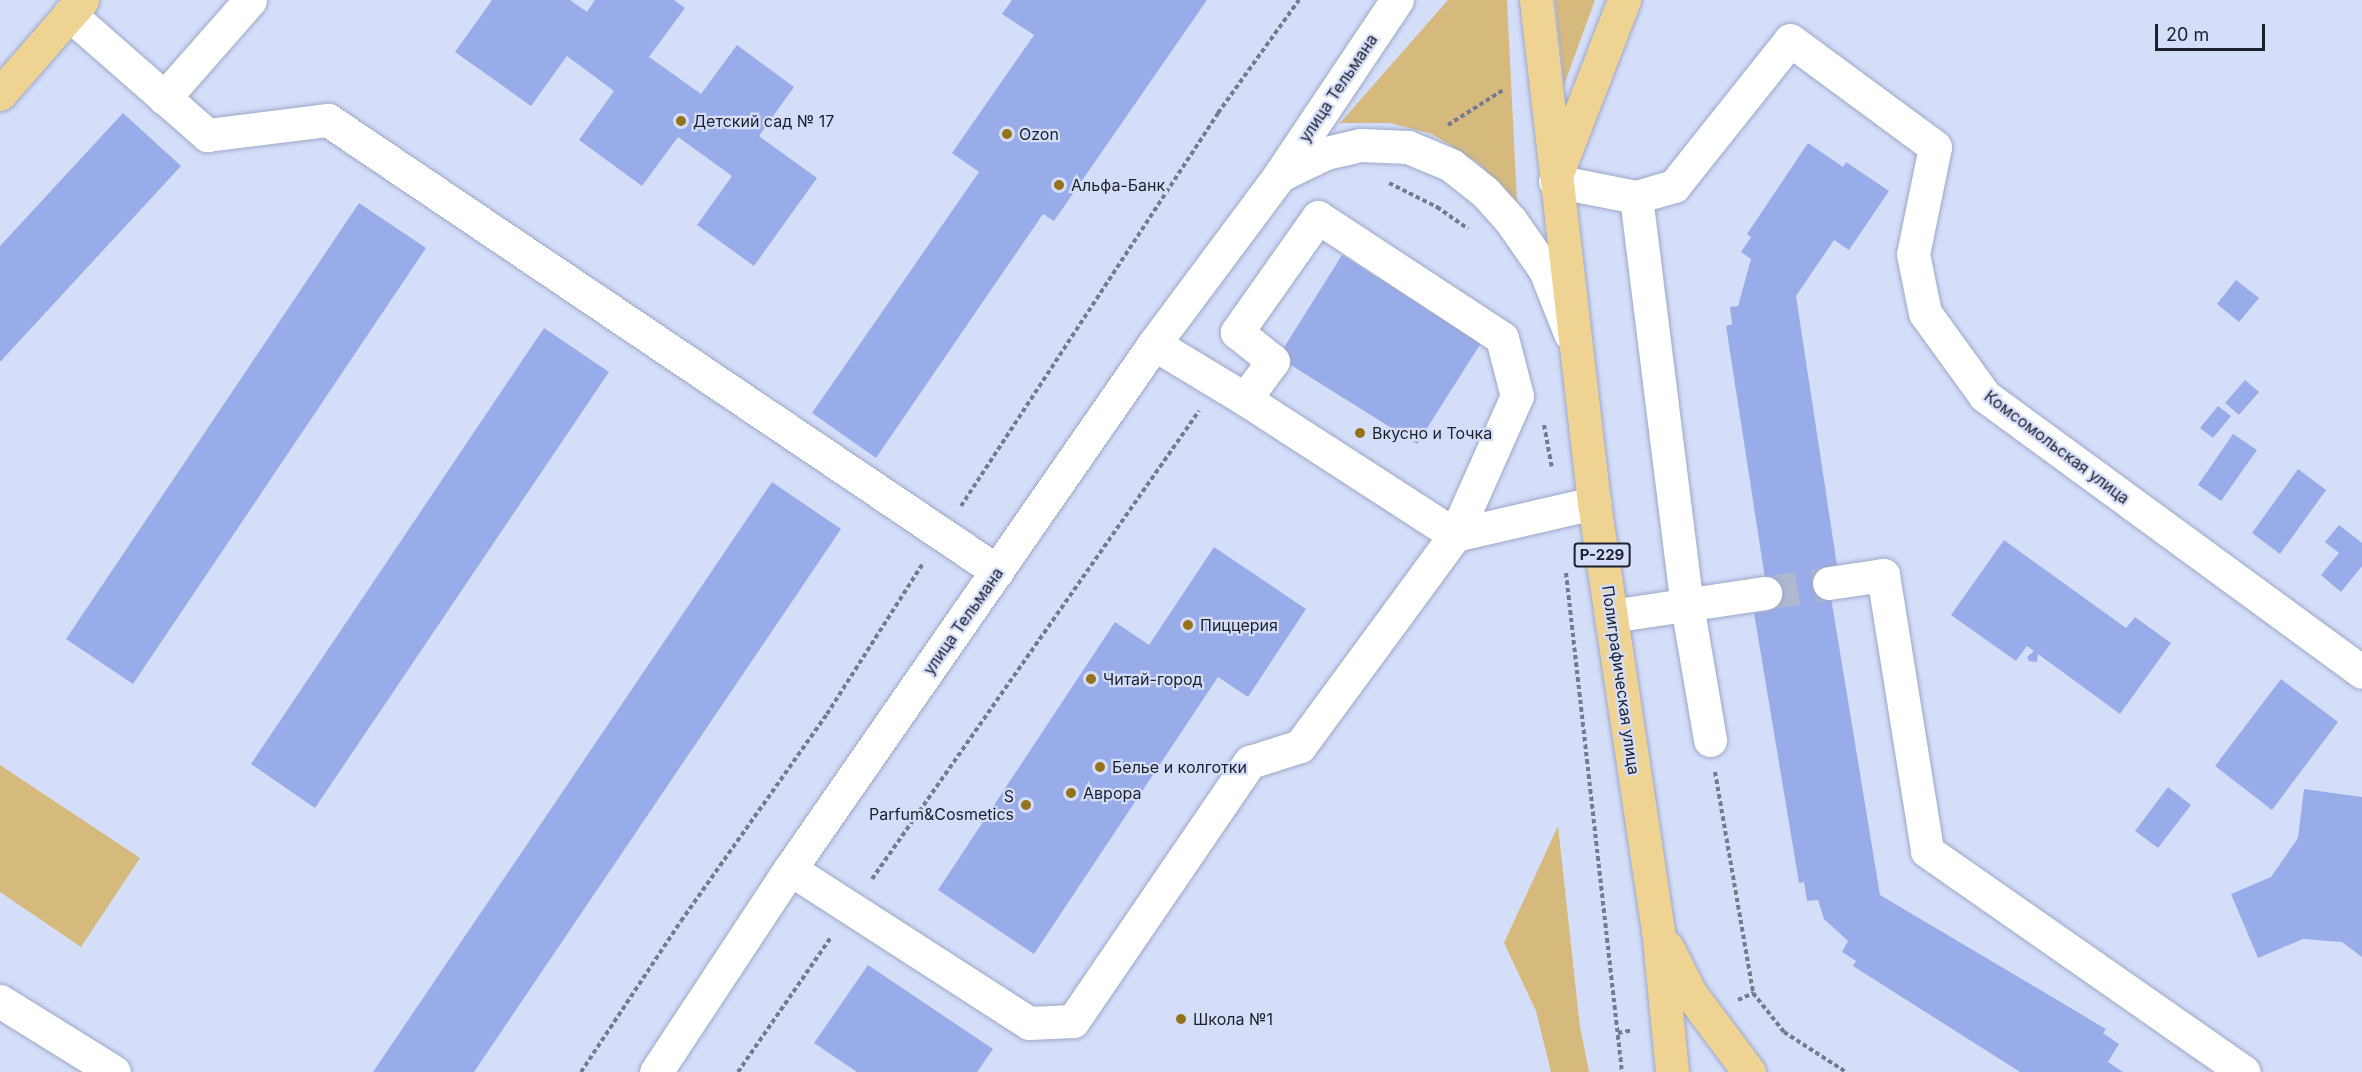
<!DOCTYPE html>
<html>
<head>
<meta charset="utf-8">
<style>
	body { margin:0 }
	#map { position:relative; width:2362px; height:1072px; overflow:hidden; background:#d5def9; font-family:Inter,sans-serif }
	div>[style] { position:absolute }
	.green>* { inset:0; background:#d6ba7d }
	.building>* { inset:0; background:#99acea }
	.minor-tunnel>* { height:33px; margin-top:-16.5px; transform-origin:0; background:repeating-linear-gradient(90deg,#b0b8d0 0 33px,transparent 0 49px) }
	.path>* { height:4px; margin-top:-2px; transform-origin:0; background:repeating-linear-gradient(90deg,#747b8e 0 4.5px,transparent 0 7.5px) }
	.roads { filter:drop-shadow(0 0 2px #9da8c8) drop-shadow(0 0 2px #9da8c8) }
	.minor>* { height:33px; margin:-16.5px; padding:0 16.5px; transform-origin:16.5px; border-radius:16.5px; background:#fff }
	.major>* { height:33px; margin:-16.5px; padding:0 16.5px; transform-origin:16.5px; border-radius:16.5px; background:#eed393 }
	.dots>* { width:16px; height:16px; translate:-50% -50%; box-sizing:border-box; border:3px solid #d5def9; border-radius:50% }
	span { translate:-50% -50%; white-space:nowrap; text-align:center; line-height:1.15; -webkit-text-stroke:4.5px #d5def9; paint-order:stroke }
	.shield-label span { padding:2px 4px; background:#d5def9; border:2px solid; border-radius:4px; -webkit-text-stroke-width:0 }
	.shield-label { font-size:15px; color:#1c202c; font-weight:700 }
	.street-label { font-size:16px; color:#1c202c }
	.poi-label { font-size:16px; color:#1c202c }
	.left { translate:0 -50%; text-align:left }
	.right { translate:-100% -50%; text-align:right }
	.scale { position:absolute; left:2155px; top:24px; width:110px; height:27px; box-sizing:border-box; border:3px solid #1c202c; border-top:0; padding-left:8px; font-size:18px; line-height:21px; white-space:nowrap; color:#1c202c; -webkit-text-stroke:4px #d5def9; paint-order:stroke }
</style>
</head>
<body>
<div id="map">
	<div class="green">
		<div style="clip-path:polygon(1448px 0,1507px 0,1517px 202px,1478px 163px,1432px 134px,1390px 123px,1340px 123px)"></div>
		<div style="clip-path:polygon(1555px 0,1595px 0,1564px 85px)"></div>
		<div style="clip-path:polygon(0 765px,140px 858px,81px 947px,0 892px)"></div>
		<div style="clip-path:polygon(1558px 826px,1580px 1027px,1589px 1072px,1551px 1072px,1536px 1011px,1504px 943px)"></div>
	</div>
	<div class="building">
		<div style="clip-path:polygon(492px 0,570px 0,587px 12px,595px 0,674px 0,685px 8px,649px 57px,701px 94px,737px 45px,794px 87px,759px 136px,817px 178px,754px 266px,697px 225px,732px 176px,678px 137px,642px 186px,579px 140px,614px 91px,567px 56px,531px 106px,455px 52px)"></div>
		<div style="clip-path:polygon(1012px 0,1207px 0,1054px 221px,1043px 214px,876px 458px,812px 413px,979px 172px,952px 153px,1034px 35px,1002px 14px)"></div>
		<div style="clip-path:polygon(123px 113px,181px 166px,0 362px,0 246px)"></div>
		<div style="clip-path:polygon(1808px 143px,1843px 167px,1846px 162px,1889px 191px,1849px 250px,1834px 240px,1796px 296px,1838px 572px,1827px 573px,1880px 895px,2106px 1029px,2103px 1033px,2119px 1044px,2108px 1062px,2123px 1072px,2020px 1072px,1853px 966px,1856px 961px,1842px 952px,1848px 941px,1824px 919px,1818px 900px,1807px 901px,1804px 882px,1799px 883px,1754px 613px,1770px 611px,1726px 326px,1732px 324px,1730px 307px,1738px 306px,1751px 259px,1741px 252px,1751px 237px,1747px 234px)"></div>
		<div style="clip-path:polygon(359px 203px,426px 248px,133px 684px,66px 639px)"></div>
		<div style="clip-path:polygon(1342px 255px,1481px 343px,1417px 444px,1278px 357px)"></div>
		<div style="clip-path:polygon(2236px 280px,2259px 298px,2239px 322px,2217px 304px)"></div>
		<div style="clip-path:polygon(544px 328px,609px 372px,315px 808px,251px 764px)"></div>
		<div style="clip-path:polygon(2245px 380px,2259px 392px,2239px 415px,2225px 403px)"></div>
		<div style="clip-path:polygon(2218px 406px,2231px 416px,2213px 438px,2200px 428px)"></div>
		<div style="clip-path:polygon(2233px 434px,2257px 450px,2221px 501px,2198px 485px)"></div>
		<div style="clip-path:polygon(2298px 469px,2326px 490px,2280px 554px,2252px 533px)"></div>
		<div style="clip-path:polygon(772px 482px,841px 529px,474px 1072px,373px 1072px)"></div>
		<div style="clip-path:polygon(2339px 525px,2362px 543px,2362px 566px,2341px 592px,2321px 575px,2339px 553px,2325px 542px)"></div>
		<div style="clip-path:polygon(2004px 540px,2126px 628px,2135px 617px,2171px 643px,2120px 714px,2038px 654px,2037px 662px,2029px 661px,2027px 657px,2034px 651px,2027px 646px,2016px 661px,1951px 615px)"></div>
		<div style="clip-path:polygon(1214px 547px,1306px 609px,1248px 697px,1218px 677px,1034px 954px,938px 890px,1115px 622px,1149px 645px)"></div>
		<div style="clip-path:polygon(2281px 679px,2338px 722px,2272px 810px,2215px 766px)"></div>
		<div style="clip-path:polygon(2168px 787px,2191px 805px,2158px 848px,2135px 831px)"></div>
		<div style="clip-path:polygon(2304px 789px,2362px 797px,2362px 957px,2342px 942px,2303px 939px,2258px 958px,2231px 894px,2271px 877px,2298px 838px)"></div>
		<div style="clip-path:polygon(868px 965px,993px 1049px,977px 1072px,857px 1072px,814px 1043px)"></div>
	</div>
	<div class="minor-tunnel">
		<div style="left:1765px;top:593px;width:65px;rotate:-8.9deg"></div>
	</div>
	<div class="path">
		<div style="left:1448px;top:125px;width:65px;rotate:-32.5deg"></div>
		<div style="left:1389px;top:183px;width:54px;rotate:26.6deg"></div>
		<div style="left:1437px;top:207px;width:38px;rotate:35deg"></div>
		<div style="left:1544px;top:425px;width:44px;rotate:79.5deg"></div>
		<div style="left:961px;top:506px;width:470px;rotate:-56.8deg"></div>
		<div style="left:1218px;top:113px;width:139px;rotate:-54.4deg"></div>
		<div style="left:1566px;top:573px;width:502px;rotate:83.6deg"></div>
		<div style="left:1715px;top:772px;width:224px;rotate:80.2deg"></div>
		<div style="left:1753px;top:993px;width:50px;rotate:51.5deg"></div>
		<div style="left:1784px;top:1032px;width:74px;rotate:32.8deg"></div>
		<div style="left:872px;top:879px;width:571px;rotate:-55.06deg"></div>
		<div style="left:1738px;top:1000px;width:17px;rotate:-25deg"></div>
		<div style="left:1618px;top:1033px;width:15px;rotate:-11deg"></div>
		<div style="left:581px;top:1072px;width:181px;rotate:-56.5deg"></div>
		<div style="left:681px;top:921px;width:253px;rotate:-54.8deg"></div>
		<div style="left:827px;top:714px;width:180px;rotate:-57.5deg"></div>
		<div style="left:738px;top:1072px;width:164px;rotate:-55.4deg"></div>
	</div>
	<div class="roads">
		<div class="minor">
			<div style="left:69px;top:14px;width:184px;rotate:41.2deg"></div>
			<div style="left:207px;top:135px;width:122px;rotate:-7.1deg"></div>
			<div style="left:328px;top:120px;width:807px;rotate:33.99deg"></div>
			<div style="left:164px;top:98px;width:130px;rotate:-48.7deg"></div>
			<div style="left:1280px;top:175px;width:51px;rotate:-25.6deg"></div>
			<div style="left:1326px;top:153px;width:36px;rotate:-13deg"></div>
			<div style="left:1361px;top:145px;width:47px;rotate:2.4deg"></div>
			<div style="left:1408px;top:147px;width:47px;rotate:22.7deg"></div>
			<div style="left:1451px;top:165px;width:43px;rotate:38.5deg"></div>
			<div style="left:1485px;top:192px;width:39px;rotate:48deg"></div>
			<div style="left:1511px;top:221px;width:60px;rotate:55.2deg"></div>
			<div style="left:1545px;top:270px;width:68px;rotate:68.4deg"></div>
			<div style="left:1555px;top:181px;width:83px;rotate:11.2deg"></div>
			<div style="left:1636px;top:197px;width:40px;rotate:-16deg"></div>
			<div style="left:1674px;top:186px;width:186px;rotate:-51.5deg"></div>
			<div style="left:1790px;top:40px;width:180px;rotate:36.4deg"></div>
			<div style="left:1935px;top:147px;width:109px;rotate:101.6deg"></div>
			<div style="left:1913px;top:254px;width:60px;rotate:78.5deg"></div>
			<div style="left:1925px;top:313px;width:102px;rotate:54.1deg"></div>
			<div style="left:1985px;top:396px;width:467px;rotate:36.2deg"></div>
			<div style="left:1636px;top:197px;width:411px;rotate:82.9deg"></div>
			<div style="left:1687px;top:605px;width:137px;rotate:80.3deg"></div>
			<div style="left:1154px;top:344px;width:106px;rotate:31.1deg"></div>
			<div style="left:1245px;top:399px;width:250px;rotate:32.9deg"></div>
			<div style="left:1455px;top:535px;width:152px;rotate:-66deg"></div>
			<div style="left:1517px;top:396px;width:60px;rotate:-104.5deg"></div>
			<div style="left:1502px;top:338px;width:220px;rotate:-146.7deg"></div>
			<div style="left:1318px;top:217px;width:141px;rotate:125.2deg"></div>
			<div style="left:1237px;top:332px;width:46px;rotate:38.9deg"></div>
			<div style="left:1273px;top:361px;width:47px;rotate:126.4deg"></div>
			<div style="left:1829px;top:583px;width:55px;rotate:-8.4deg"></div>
			<div style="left:1883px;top:575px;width:279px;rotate:80.9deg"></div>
			<div style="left:1927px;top:851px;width:386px;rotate:34.9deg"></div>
			<div style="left:1611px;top:616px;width:156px;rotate:-8.5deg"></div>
			<div style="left:790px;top:869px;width:284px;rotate:32.8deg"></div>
			<div style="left:1029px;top:1023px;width:44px;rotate:-2.6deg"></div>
			<div style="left:1073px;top:1021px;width:314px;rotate:-55.7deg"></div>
			<div style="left:1250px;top:762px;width:52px;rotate:-17.7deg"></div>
			<div style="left:1300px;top:746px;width:262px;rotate:-53.7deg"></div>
			<div style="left:1455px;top:535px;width:143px;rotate:-13deg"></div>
			<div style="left:0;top:1001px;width:134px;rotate:31.9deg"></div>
			<div style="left:656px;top:1072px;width:243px;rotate:-56.6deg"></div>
			<div style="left:790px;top:869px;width:639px;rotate:-55.27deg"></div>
			<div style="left:1154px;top:344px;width:209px;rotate:-53.3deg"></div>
			<div style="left:1279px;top:176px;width:212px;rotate:-56.2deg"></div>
		</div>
		<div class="major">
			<div style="left:1536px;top:0;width:506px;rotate:83.42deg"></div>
			<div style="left:1594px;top:503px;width:431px;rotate:81.5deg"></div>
			<div style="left:1658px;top:929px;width:144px;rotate:84.4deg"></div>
			<div style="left:0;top:94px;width:125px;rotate:-48.9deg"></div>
			<div style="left:1557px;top:173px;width:186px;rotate:-68.8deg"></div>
			<div style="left:1667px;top:947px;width:51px;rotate:63.4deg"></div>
			<div style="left:1690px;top:993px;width:99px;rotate:53.2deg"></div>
		</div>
	</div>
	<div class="dots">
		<div style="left:681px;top:121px;background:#95731b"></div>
		<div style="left:1007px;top:134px;background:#95731b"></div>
		<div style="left:1059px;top:185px;background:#95731b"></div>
		<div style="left:1360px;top:433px;background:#95731b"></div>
		<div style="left:1188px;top:625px;background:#95731b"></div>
		<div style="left:1091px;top:679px;background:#95731b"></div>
		<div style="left:1100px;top:767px;background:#95731b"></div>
		<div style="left:1071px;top:793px;background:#95731b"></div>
		<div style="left:1026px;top:805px;background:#95731b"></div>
		<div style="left:1181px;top:1019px;background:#95731b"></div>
	</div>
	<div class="shield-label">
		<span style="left:1602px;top:555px">Р-229</span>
	</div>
	<div class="street-label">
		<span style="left:1338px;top:88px;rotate:-56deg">улица Тельмана</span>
		<span style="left:2057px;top:447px;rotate:37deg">Комсомольская улица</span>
		<span style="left:963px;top:621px;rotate:-55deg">улица Тельмана</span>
		<span style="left:1621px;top:680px;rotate:82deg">Полиграфическая улица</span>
	</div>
	<div class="poi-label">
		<span class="left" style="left:693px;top:121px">Детский сад № 17</span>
		<span class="left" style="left:1019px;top:134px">Ozon</span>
		<span class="left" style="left:1071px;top:185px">Альфа-Банк</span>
		<span class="left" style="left:1372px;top:433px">Вкусно и Точка</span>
		<span class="left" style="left:1200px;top:625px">Пиццерия</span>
		<span class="left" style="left:1103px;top:679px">Читай-город</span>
		<span class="left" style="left:1112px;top:767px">Белье и колготки</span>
		<span class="left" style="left:1083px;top:793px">Аврора</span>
		<span class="right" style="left:1014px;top:805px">S<br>Parfum&amp;Cosmetics</span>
		<span class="left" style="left:1193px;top:1019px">Школа №1</span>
	</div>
	<div class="scale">20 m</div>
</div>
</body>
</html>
